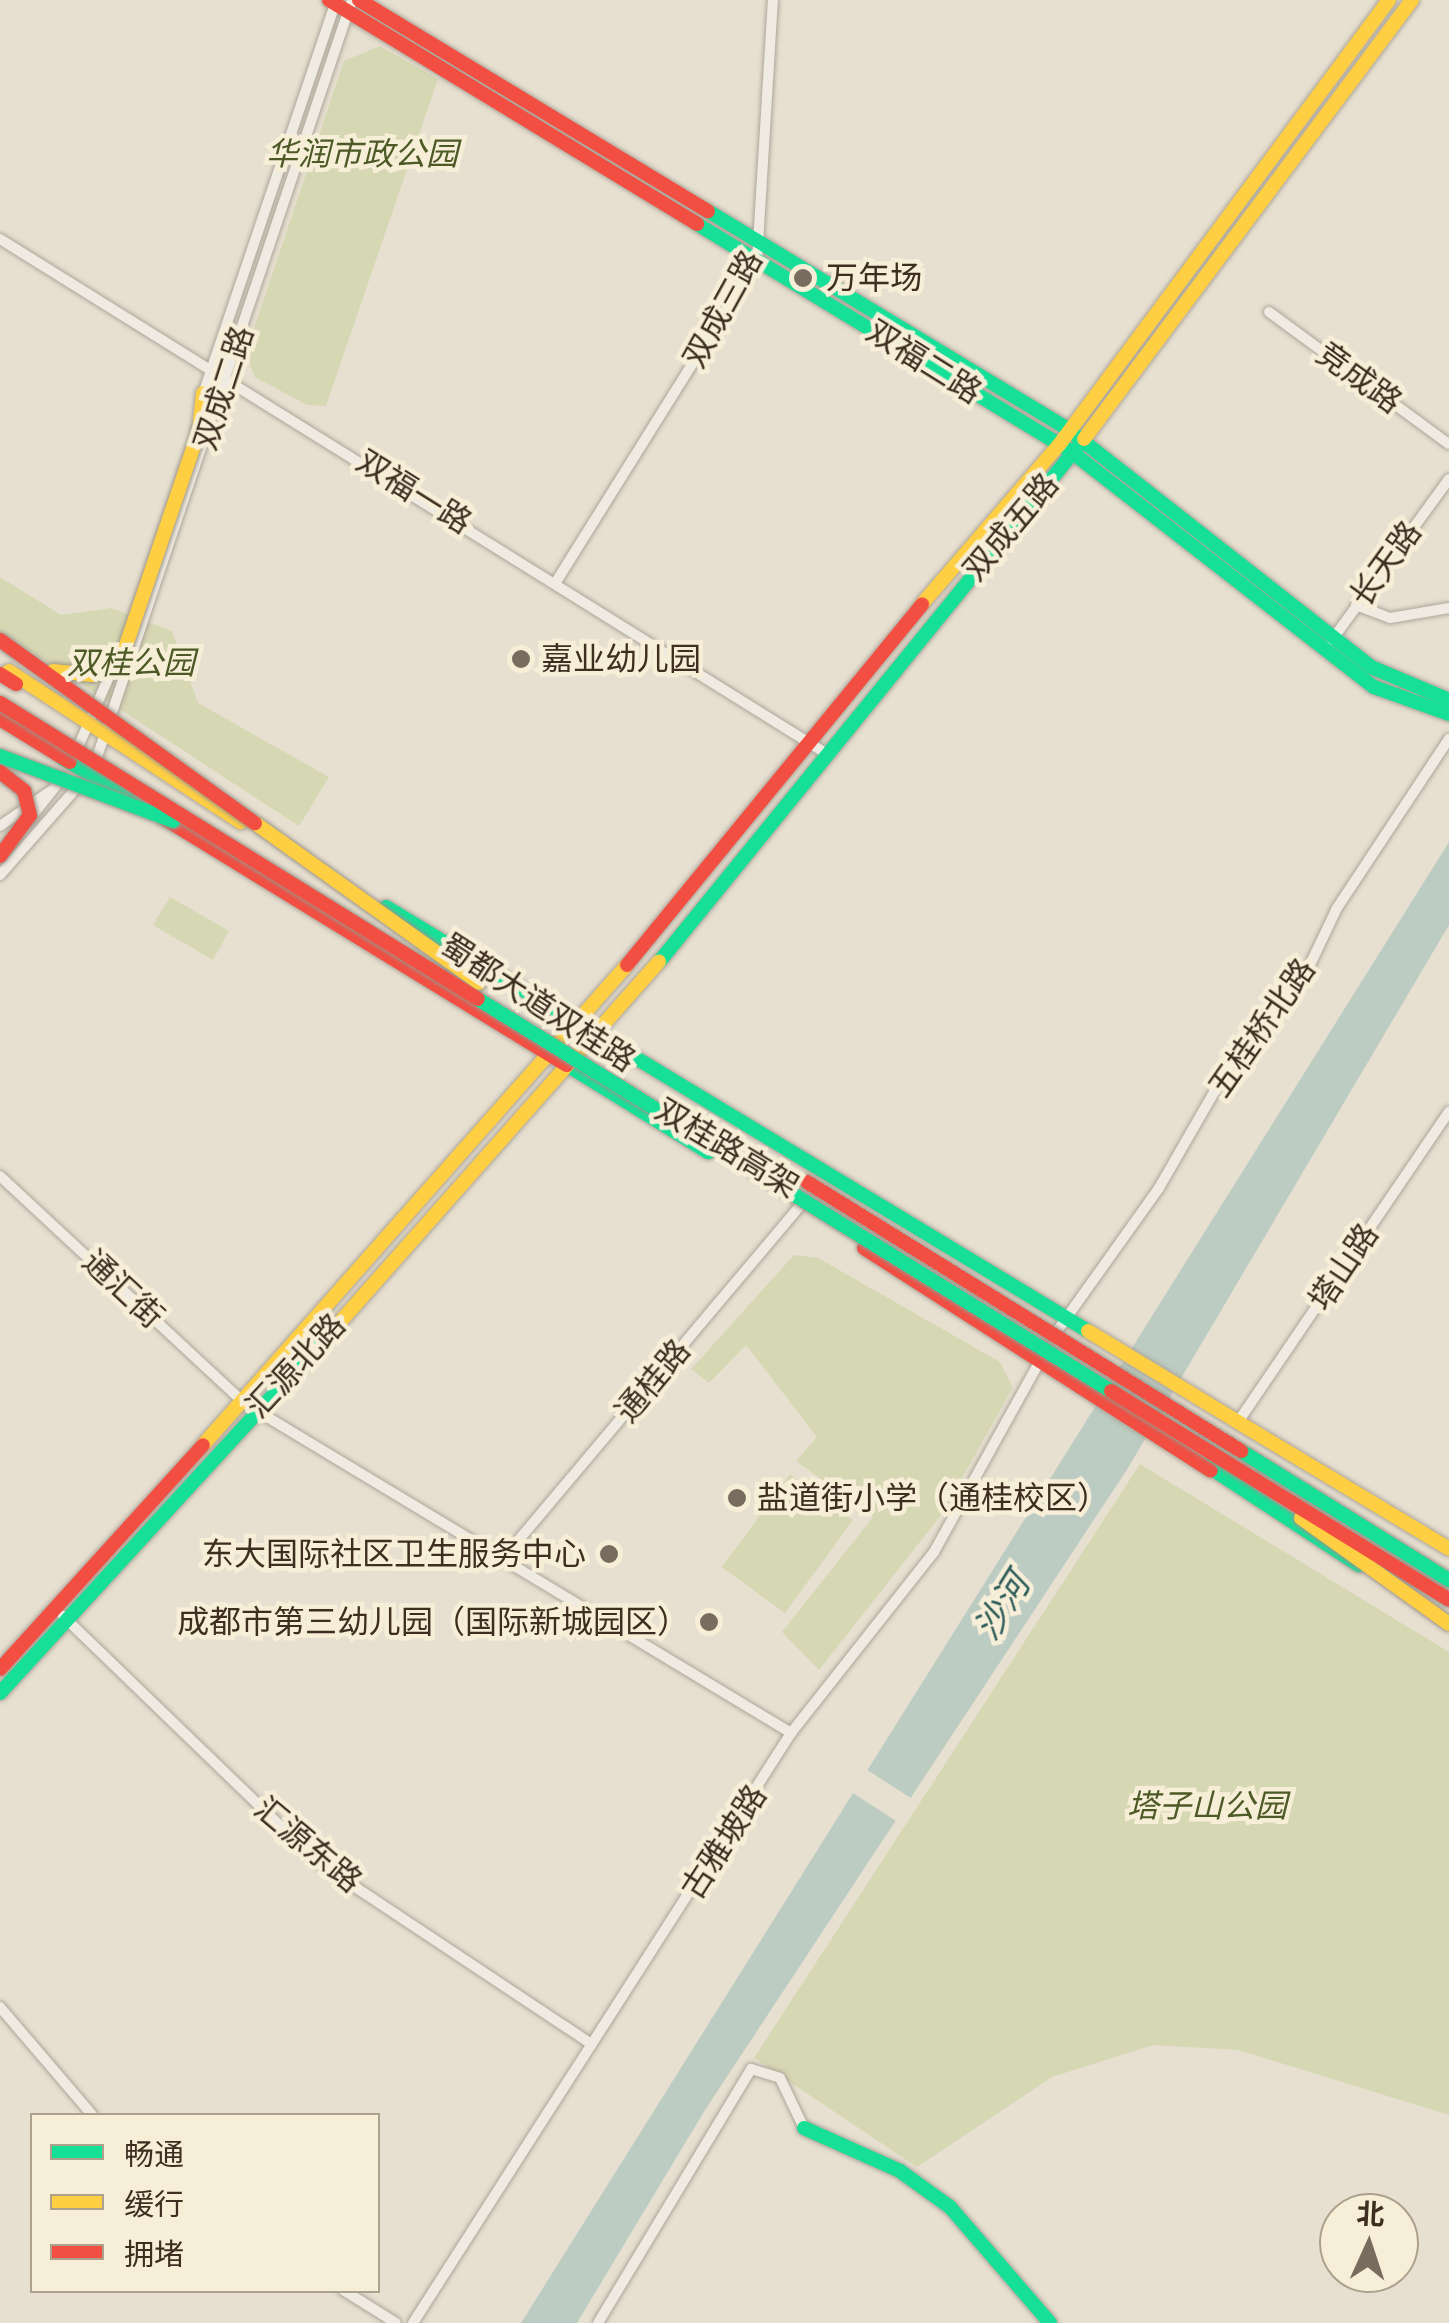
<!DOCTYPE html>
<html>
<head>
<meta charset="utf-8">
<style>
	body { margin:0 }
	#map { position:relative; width:1449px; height:2323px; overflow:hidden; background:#e7e0d1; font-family:"Times New Roman","Noto Sans SC",serif }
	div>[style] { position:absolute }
	.green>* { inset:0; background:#d6d7b3 }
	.water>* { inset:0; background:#bcccc2 }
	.pier>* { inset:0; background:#e7e0d1 }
	.roads { filter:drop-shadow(0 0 2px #ada599) drop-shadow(0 0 2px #ada599) }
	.street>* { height:10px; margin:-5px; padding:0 5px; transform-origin:5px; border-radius:5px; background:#efebe3 }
	.fast>* { height:14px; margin:-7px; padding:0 7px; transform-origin:7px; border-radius:7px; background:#16e098 }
	.slow>* { height:14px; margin:-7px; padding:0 7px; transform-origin:7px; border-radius:7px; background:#ffcf43 }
	.jam>* { height:14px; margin:-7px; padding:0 7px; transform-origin:7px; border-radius:7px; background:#f24e42 }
	.bridges { filter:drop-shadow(0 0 2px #9c958a) drop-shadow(0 0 2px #9c958a) }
	.fast-bridge>* { height:14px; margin:-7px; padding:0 7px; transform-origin:7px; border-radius:7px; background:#16e098 }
	.slow-bridge>* { height:14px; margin:-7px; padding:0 7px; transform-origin:7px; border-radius:7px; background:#ffcf43 }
	.jam-bridge>* { height:14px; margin:-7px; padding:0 7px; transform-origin:7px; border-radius:7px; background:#f24e42 }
	.dots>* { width:28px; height:28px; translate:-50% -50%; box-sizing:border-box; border:5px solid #f7eed8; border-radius:50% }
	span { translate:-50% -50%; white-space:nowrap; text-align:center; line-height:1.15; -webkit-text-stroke:9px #f7eed8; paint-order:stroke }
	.park-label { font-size:32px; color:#4d5a26; font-style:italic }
	.poi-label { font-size:32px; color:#3d2e20 }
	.left { translate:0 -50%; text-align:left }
	.right { translate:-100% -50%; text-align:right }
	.street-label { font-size:32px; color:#3d2e20 }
	.water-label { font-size:35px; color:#2f5d5a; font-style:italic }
	.legend { position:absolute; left:30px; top:2113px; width:350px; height:180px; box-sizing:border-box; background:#f7eed8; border:2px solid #ada18e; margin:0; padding:12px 18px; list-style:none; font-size:30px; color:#3d2e20 }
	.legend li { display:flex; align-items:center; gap:20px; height:50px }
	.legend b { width:50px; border:2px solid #ada18e }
	.north { position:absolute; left:1319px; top:2193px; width:100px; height:100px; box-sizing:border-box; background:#f7eed8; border:2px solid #ada18e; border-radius:50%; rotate:3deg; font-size:28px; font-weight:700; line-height:40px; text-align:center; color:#3d2e20 }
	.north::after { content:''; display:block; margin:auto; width:35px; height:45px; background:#786c5e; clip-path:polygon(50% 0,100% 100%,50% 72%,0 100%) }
</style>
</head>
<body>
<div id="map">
	<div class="green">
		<div style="clip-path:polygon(380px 46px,438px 79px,326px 406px,307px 405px,255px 377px,245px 355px,344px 61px)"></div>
		<div style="clip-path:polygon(0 577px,61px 615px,111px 608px,172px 631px,198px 703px,329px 777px,299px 826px,0 631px)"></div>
		<div style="clip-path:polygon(170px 897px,229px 931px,213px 960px,153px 925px)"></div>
		<div style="clip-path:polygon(794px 1255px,818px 1258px,1000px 1362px,1013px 1387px,942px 1514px,819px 1670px,782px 1632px,873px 1517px,796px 1461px,817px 1437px,746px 1345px,709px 1383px,691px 1369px)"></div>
		<div style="clip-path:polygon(1140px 1464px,1449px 1652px,1449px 2115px,1238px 2050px,1153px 2045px,1052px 2077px,917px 2167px,754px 2058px)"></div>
		<div style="clip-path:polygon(790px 1474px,853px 1520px,785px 1613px,722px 1567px)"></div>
	</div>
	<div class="water">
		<div style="clip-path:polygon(1449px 842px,1449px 925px,1128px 1468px,705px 2110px,577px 2323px,521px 2323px)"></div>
	</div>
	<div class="pier">
		<div style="clip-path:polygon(864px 1768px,914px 1800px,899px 1823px,850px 1791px)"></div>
	</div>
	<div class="roads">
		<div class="street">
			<div style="left:0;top:239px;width:971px;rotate:31.91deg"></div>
			<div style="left:1269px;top:312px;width:223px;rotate:36.3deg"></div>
			<div style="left:202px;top:397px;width:418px;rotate:-71.3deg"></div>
			<div style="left:556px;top:582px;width:380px;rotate:-58deg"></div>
			<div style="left:757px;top:260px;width:260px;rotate:-86.5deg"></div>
			<div style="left:1356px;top:605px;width:36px;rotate:21deg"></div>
			<div style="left:1390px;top:618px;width:60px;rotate:-9.6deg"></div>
			<div style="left:1332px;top:640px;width:199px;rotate:-54deg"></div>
			<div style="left:75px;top:754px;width:97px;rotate:-66.3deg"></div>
			<div style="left:94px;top:766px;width:808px;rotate:-71.39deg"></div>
			<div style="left:29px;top:820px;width:53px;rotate:-51.8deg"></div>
			<div style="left:0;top:826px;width:60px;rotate:-34.8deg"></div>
			<div style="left:0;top:875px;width:121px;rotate:-48.7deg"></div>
			<div style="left:0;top:1176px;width:333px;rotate:42.9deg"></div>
			<div style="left:244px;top:1403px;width:639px;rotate:31.1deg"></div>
			<div style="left:1052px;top:1338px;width:184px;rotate:-54.5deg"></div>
			<div style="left:1159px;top:1188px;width:160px;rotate:-60.1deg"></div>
			<div style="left:1239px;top:1049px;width:106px;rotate:-49.2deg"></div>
			<div style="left:1308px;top:969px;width:68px;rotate:-64.6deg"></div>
			<div style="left:1337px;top:908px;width:203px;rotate:-56.5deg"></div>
			<div style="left:1238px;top:1422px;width:375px;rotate:-55.8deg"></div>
			<div style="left:506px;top:1555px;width:455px;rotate:-49.9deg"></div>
			<div style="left:63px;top:1616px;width:356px;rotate:44deg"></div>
			<div style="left:319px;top:1863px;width:325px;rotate:33.6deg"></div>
			<div style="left:0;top:2007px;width:143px;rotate:49.5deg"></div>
			<div style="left:343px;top:2290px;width:62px;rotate:31.9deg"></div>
			<div style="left:413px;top:2323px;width:701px;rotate:-57.35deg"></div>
			<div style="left:791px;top:1733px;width:231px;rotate:-51.7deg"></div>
			<div style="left:934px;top:1552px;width:223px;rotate:-61deg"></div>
			<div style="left:598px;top:2323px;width:297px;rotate:-58.9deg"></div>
			<div style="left:751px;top:2069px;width:30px;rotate:17deg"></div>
			<div style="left:780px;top:2078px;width:55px;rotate:64.4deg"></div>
		</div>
		<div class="fast">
			<div style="left:708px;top:211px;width:422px;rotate:31.2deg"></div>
			<div style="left:1069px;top:430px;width:384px;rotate:38.1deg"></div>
			<div style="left:1371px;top:667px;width:85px;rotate:22.9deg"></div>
			<div style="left:697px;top:224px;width:440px;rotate:31.3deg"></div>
			<div style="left:1073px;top:453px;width:381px;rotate:37.9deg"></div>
			<div style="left:1374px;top:687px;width:80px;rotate:19.8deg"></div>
			<div style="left:62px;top:758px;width:92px;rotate:29.9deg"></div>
			<div style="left:386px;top:907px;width:820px;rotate:31.13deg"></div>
			<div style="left:659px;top:962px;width:674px;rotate:-50.9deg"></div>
			<div style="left:567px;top:1065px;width:166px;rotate:31.7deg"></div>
			<div style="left:1206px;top:1465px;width:183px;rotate:33.2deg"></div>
			<div style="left:0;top:1693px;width:505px;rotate:-47.49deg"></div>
			<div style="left:804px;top:2128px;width:105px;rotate:24.1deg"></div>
			<div style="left:900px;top:2171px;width:62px;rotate:35.8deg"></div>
			<div style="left:950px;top:2207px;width:153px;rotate:49.2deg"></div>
		</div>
		<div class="slow">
			<div style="left:199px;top:431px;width:38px;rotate:-84deg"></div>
			<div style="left:1084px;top:439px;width:548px;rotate:-53.23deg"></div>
			<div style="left:922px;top:604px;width:210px;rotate:-49.3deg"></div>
			<div style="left:1059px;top:445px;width:554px;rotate:-53.44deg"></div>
			<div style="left:9px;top:671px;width:277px;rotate:33.1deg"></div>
			<div style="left:341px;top:1321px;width:480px;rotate:-48.5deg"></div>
			<div style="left:1088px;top:1331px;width:175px;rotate:31.2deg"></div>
			<div style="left:1238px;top:1422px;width:246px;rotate:31deg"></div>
			<div style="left:203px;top:1445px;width:640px;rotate:-48.54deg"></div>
		</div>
		<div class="jam">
			<div style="left:329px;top:0;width:431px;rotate:31.3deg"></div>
			<div style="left:359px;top:0;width:408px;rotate:31.2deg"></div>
			<div style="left:0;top:674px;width:19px;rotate:32deg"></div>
			<div style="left:0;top:719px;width:82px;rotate:31.6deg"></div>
			<div style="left:165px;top:819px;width:471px;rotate:31.5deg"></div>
			<div style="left:627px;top:965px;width:466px;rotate:-50.7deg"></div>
			<div style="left:864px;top:1248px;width:412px;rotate:32.7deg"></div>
			<div style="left:0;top:1669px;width:302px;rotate:-47.8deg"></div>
		</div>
	</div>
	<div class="bridges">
		<div class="fast-bridge">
			<div style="left:0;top:756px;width:185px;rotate:20.6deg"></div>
			<div style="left:478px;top:999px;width:745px;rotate:31.77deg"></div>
			<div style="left:1241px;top:1451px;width:245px;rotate:31.8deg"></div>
		</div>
		<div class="slow-bridge">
			<div style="left:53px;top:671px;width:40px;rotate:5.7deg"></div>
			<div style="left:93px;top:675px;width:34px;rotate:-32deg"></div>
			<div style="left:122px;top:657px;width:239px;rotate:-71.2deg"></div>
			<div style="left:255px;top:823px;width:275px;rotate:35.5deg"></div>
			<div style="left:1301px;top:1518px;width:182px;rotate:35.6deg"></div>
		</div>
		<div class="jam-bridge">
			<div style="left:0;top:640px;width:314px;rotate:35.7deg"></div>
			<div style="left:0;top:703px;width:562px;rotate:31.77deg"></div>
			<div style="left:0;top:772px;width:31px;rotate:38deg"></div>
			<div style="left:24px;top:791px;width:25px;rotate:76deg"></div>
			<div style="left:30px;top:815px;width:51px;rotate:126.2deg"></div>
			<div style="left:807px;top:1182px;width:511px;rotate:31.79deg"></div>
			<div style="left:1111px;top:1391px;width:397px;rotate:31.7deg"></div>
		</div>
	</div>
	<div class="dots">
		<div style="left:803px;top:278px;background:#786c5e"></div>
		<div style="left:521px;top:659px;background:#786c5e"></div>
		<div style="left:737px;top:1498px;background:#786c5e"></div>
		<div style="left:609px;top:1554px;background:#786c5e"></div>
		<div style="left:709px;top:1622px;background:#786c5e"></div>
	</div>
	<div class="park-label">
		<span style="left:362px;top:154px">华润市政公园</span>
		<span style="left:131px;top:663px">双桂公园</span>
		<span style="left:1207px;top:1806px">塔子山公园</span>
	</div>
	<div class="poi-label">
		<span class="left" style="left:826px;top:278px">万年场</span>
		<span class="left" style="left:541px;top:659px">嘉业幼儿园</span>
		<span class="left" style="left:757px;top:1498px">盐道街小学（通桂校区）</span>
		<span class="right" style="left:586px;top:1554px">东大国际社区卫生服务中心</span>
		<span class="right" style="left:689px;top:1622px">成都市第三幼儿园（国际新城园区）</span>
	</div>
	<div class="street-label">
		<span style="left:723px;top:309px;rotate:-61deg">双成三路</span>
		<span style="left:924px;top:362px;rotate:32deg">双福二路</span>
		<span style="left:1359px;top:378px;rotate:36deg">竞成路</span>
		<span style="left:224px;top:388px;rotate:-72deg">双成二路</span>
		<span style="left:414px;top:492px;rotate:32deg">双福一路</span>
		<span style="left:1011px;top:527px;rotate:-50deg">双成五路</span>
		<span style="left:1386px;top:564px;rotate:-54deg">长天路</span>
		<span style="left:538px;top:1003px;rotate:33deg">蜀都大道双桂路</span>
		<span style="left:1262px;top:1028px;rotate:-55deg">五桂桥北路</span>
		<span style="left:727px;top:1148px;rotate:31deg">双桂路高架</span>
		<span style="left:1344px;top:1267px;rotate:-56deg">塔山路</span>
		<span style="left:123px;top:1289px;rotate:43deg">通汇街</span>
		<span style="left:296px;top:1366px;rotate:-47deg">汇源北路</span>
		<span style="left:653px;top:1381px;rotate:-50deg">通桂路</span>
		<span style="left:724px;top:1842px;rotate:-57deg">古雅坡路</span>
		<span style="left:308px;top:1845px;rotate:40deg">汇源东路</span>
	</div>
	<div class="water-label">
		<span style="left:1003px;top:1607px;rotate:-58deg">沙河</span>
	</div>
	<ul class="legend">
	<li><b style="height:12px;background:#16e098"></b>畅通</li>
	<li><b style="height:12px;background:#ffcf43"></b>缓行</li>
	<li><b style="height:12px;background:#f24e42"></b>拥堵</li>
	</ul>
	<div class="north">北</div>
</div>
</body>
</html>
